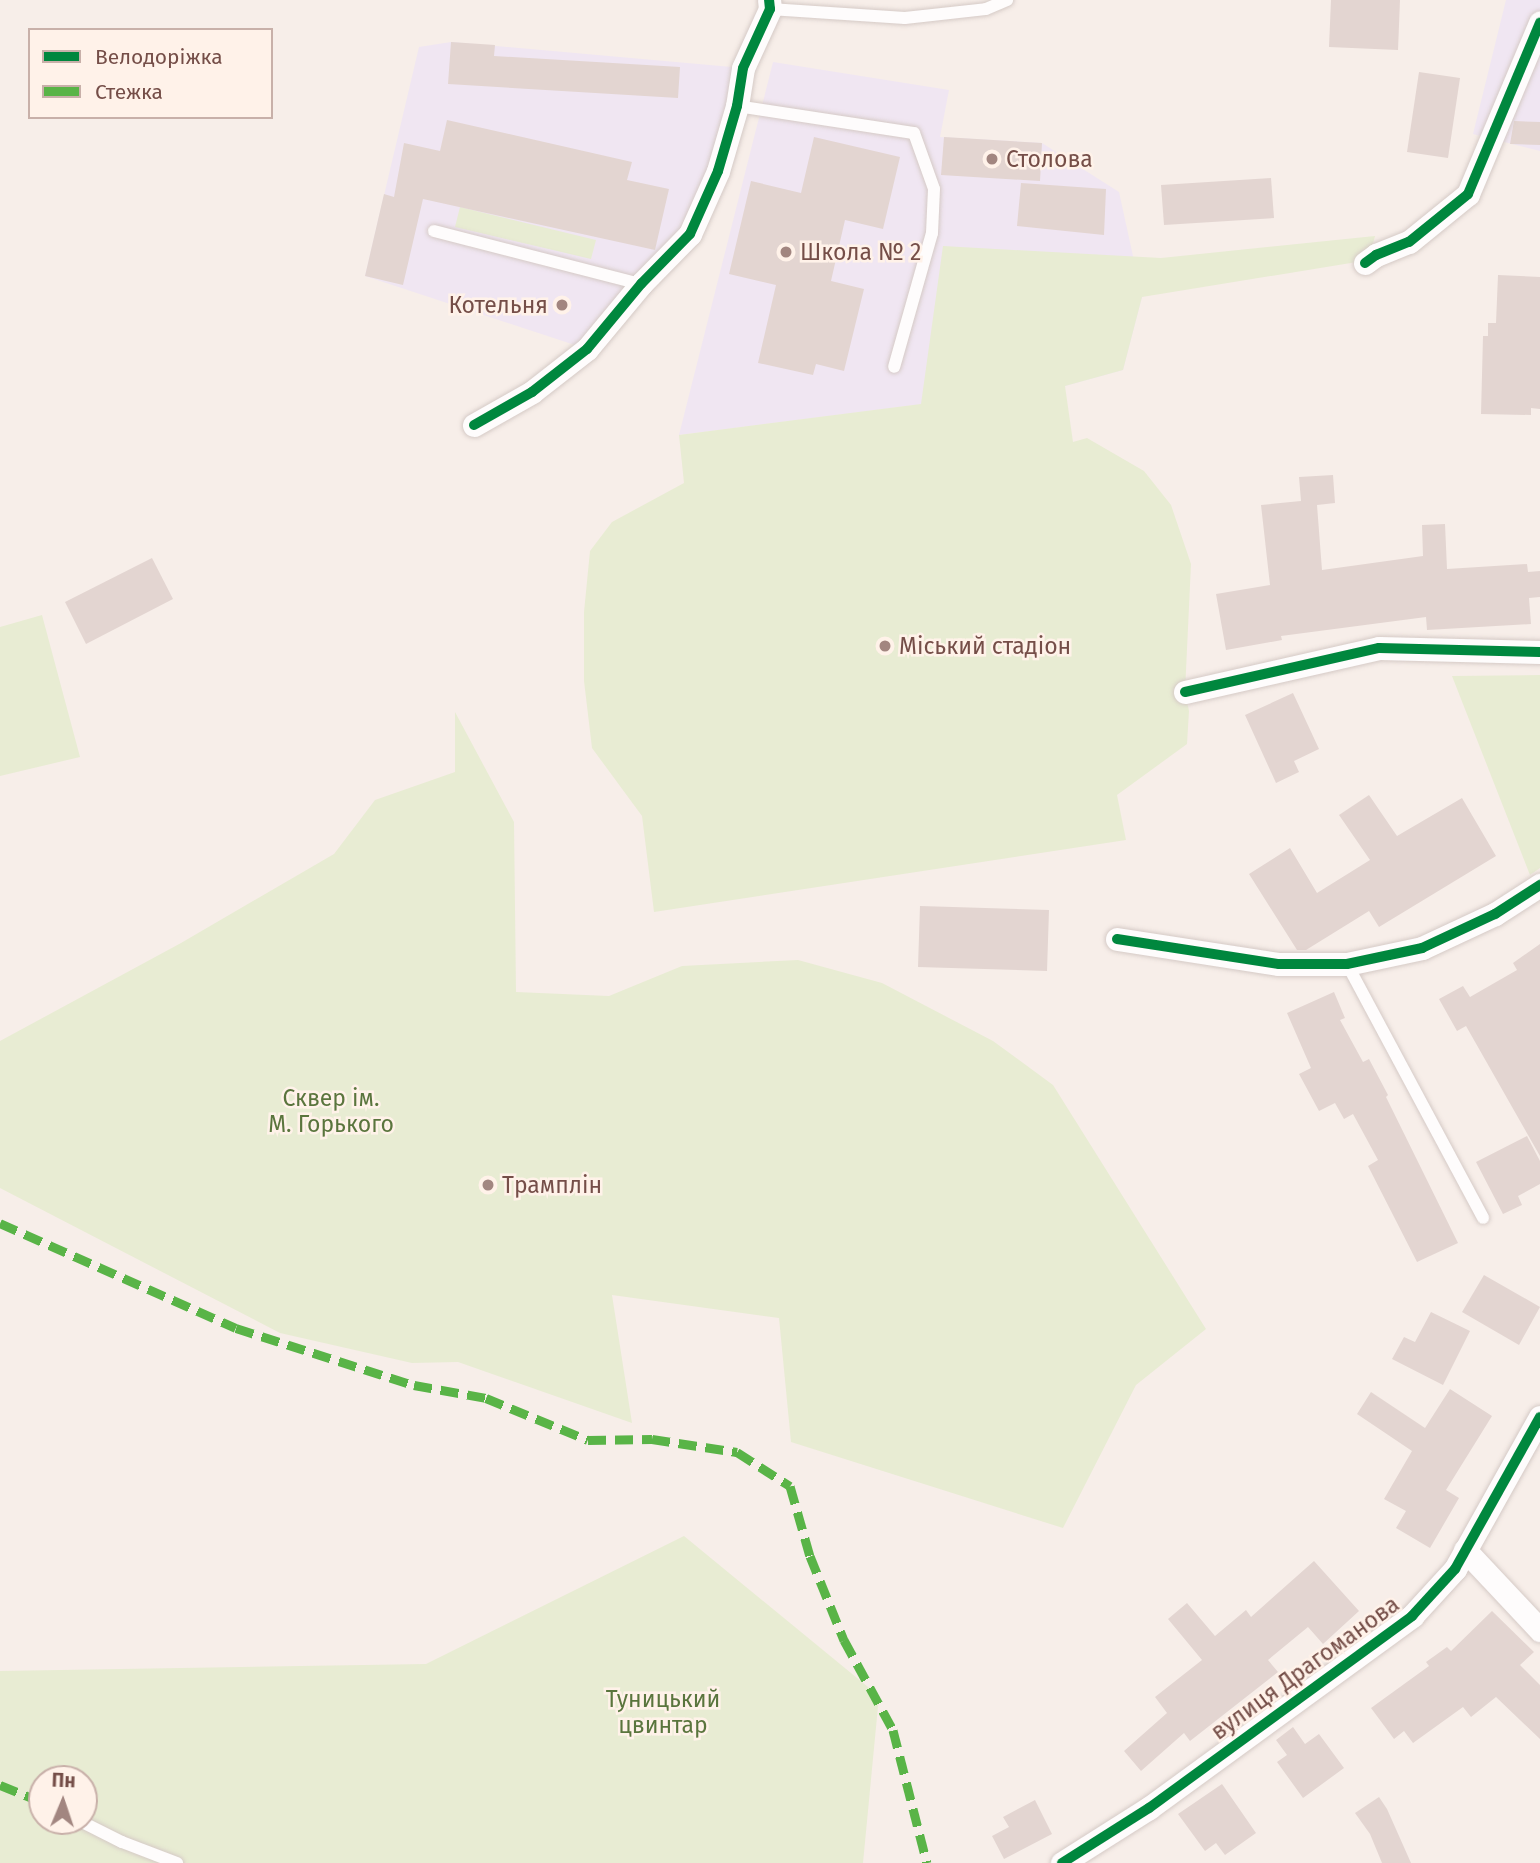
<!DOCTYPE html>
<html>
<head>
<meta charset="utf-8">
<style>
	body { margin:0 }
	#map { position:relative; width:1540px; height:1863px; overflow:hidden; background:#f7eee9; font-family:"Fira Sans",sans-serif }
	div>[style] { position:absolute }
	.education>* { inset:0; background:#f0e6f2 }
	.green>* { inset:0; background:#e8ecd3 }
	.building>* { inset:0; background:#e3d5d1 }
	.roads { filter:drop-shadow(0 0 2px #d5cac6) drop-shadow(0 0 2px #d5cac6) }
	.lane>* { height:12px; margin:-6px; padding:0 6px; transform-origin:6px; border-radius:6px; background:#fefcfc }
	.street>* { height:23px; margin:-11.5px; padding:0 11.5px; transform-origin:11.5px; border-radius:11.5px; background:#fefcfc }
	.quiet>* { height:9px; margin-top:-4.5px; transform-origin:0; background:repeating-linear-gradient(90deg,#59b447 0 18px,transparent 0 27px) }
	.cycleway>* { height:10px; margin:-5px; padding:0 5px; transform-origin:5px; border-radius:5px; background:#00873e }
	.dots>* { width:19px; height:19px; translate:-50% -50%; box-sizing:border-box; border:4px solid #fff2e9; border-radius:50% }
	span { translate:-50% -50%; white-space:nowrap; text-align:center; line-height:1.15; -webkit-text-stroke:5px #fff2e9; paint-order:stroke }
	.poi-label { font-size:23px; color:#754e48 }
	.left { translate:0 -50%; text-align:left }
	.right { translate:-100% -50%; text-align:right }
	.park-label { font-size:23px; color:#5a753d }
	.street-label { font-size:23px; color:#754e48 }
	.legend { position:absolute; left:28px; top:28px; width:245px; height:91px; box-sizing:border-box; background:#fff2e9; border:2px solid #c8b0a9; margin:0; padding:9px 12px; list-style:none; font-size:21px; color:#754e48 }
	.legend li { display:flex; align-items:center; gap:14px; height:35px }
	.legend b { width:35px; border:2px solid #c8b0a9 }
	.north { position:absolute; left:28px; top:1765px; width:70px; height:70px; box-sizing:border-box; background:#fff2e9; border:2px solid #c8b0a9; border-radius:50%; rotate:2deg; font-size:19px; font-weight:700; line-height:28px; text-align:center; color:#754e48 }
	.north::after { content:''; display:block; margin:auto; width:24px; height:32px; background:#a28680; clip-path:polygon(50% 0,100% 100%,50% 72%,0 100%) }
</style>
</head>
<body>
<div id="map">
	<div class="education">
		<div style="clip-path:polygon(1506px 0,1540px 0,1540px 151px,1473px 134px)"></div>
		<div style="clip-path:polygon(451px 42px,743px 68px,690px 234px,587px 349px,365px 276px,419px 47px)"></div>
		<div style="clip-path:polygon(773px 62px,949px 90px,940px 137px,1042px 143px,1119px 192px,1142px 297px,1123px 370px,1065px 386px,679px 435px)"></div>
	</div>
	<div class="green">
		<div style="clip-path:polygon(460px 207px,596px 240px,591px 259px,455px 227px)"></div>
		<div style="clip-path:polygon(1375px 236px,1369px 260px,1142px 297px,1123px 370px,1065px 386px,1073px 442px,1087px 438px,1144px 471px,1171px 505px,1191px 564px,1185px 692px,1189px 711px,1187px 744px,1117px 795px,1126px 840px,654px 912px,642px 816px,592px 748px,584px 681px,584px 612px,590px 551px,612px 522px,684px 483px,679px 435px,921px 404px,943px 246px,1161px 258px)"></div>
		<div style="clip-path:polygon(42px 615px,80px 757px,0 776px,0 627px)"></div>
		<div style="clip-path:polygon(1540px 675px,1540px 868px,1530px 875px,1452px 676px)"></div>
		<div style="clip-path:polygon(455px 712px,514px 822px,516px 992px,609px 996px,682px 966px,798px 960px,882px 983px,993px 1041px,1053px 1085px,1206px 1329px,1136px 1385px,1063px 1528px,791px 1442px,779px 1318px,612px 1295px,632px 1423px,458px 1362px,412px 1363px,280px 1333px,0 1188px,0 1041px,181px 943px,334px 854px,375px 800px,455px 772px)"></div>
		<div style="clip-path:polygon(evenodd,684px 1536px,879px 1696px,863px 1863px,0 1863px,0 1671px,426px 1664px,684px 1536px,42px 1779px,84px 1779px,84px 1821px,42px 1821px,42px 1779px)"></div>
	</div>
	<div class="building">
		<div style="clip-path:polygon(1331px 0,1400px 0,1398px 50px,1329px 47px)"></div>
		<div style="clip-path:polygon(451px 42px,495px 45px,494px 56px,680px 67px,678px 98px,448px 84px)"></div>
		<div style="clip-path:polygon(1419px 72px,1460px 78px,1448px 158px,1407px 152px)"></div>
		<div style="clip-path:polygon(447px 120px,632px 162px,627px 180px,669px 189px,655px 250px,423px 199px,403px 285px,365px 276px,384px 194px,394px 197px,404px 143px,440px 151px)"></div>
		<div style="clip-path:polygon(1514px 121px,1540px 122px,1540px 145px,1510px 144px)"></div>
		<div style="clip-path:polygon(814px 137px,900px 157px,883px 229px,845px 220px,831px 281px,864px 289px,844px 371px,816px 364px,813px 375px,758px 363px,776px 285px,729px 274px,751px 181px,801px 193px)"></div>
		<div style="clip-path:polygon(944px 137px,1042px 143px,1040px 181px,941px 175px)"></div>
		<div style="clip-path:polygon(1271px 178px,1274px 218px,1164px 225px,1161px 185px)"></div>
		<div style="clip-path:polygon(1021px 183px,1106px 189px,1104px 235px,1017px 226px)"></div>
		<div style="clip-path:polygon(1498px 275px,1540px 277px,1540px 409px,1531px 408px,1531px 415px,1481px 414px,1483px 336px,1488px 336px,1488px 323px,1496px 323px)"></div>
		<div style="clip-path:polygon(1333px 475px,1335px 503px,1317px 505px,1322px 570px,1423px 556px,1422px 525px,1445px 524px,1447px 569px,1527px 564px,1528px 572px,1540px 571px,1540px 597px,1529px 598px,1531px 624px,1427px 630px,1426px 617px,1281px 636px,1282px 640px,1226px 650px,1216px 594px,1270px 585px,1261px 505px,1301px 501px,1299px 477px)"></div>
		<div style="clip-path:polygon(152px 558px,173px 599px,86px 644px,65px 602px)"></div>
		<div style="clip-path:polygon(1293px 693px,1319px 749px,1294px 761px,1299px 772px,1276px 783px,1245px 715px)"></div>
		<div style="clip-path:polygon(1369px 795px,1397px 836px,1462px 798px,1496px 856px,1379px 927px,1369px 911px,1306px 950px,1297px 950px,1249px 874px,1290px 848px,1317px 893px,1370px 860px,1339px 815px)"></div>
		<div style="clip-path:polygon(920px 906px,1049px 910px,1047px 971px,918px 967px)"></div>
		<div style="clip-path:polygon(1540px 944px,1540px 1156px,1466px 1026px,1457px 1031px,1439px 999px,1463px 986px,1470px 997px,1517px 970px,1513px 963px)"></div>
		<div style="clip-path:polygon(1334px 992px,1345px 1018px,1340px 1020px,1363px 1062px,1369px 1059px,1388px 1095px,1386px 1097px,1458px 1243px,1417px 1262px,1368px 1166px,1378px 1160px,1353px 1114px,1344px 1119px,1335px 1103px,1319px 1111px,1299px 1074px,1311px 1068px,1287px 1013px)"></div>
		<div style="clip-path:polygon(1527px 1136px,1540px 1161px,1540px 1184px,1518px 1196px,1522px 1205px,1503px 1214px,1476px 1162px)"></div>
		<div style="clip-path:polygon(1484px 1275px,1540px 1307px,1519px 1345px,1462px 1312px)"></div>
		<div style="clip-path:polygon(1431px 1312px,1470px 1331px,1443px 1385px,1392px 1359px,1404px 1337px,1415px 1342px)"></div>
		<div style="clip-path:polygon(1450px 1389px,1492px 1416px,1446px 1490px,1459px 1498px,1430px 1548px,1396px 1528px,1406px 1511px,1384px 1499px,1412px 1451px,1357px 1414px,1371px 1392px,1425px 1428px)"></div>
		<div style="clip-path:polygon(1314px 1561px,1359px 1611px,1323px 1644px,1308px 1627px,1268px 1660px,1278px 1672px,1190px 1741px,1184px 1733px,1141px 1771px,1124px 1751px,1167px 1713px,1155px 1697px,1202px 1660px,1168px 1619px,1187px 1603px,1215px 1636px,1246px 1610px,1251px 1617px)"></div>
		<div style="clip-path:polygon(1492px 1611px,1534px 1652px,1520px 1665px,1540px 1685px,1540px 1739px,1496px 1697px,1471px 1717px,1463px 1707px,1413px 1743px,1404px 1731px,1394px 1739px,1371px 1708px,1429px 1666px,1426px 1662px,1447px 1647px,1451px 1651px)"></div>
		<div style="clip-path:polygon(1293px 1727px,1305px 1744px,1319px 1734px,1344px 1768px,1303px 1798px,1277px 1762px,1287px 1755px,1276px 1740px)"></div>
		<div style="clip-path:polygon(1222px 1784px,1256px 1833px,1225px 1855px,1216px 1843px,1205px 1851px,1178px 1814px)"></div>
		<div style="clip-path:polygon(1379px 1797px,1387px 1809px,1411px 1863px,1382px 1863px,1370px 1834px,1355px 1813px)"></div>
		<div style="clip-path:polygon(1035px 1800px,1052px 1834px,1004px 1859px,992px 1836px,1009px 1827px,1003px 1817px)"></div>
	</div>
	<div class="roads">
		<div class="lane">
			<div style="left:770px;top:9px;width:135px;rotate:3.8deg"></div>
			<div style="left:905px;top:18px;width:81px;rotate:-6.3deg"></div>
			<div style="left:986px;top:9px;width:23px;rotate:-23deg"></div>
			<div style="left:737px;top:106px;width:179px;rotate:8.7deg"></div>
			<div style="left:914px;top:133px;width:59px;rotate:70.3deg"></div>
			<div style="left:934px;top:189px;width:44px;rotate:92.6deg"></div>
			<div style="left:932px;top:233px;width:139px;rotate:105.8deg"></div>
			<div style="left:434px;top:231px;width:214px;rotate:14.4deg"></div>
			<div style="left:1347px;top:964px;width:288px;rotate:61.8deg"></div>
			<div style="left:80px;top:1821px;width:47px;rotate:26.6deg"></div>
			<div style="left:122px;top:1842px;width:59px;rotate:20.9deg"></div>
		</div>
		<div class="street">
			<div style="left:1365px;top:263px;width:14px;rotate:-36deg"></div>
			<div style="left:1376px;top:255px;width:35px;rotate:-22deg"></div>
			<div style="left:1409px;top:242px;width:76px;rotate:-39.1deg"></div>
			<div style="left:1468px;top:194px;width:186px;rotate:-67.2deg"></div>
			<div style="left:474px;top:425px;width:67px;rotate:-29.6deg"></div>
			<div style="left:532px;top:392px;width:70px;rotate:-38deg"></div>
			<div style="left:587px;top:349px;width:85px;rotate:-50.3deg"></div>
			<div style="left:641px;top:284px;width:70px;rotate:-45.6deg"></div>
			<div style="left:690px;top:234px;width:69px;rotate:-66deg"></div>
			<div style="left:718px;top:171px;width:68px;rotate:-73.7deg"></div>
			<div style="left:737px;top:106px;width:38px;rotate:-81deg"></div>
			<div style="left:743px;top:68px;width:65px;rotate:-65.4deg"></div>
			<div style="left:770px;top:9px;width:9px;rotate:-96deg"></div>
			<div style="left:1185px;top:692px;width:199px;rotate:-12.8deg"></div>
			<div style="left:1379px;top:648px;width:161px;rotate:1.4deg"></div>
			<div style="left:1117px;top:939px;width:164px;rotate:8.8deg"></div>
			<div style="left:1279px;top:964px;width:68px"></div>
			<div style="left:1347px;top:964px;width:77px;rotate:-12deg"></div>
			<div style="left:1422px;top:948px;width:81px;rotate:-25deg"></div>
			<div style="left:1495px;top:914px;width:54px;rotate:-32.8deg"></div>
			<div style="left:1465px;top:1550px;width:110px;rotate:46.8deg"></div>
			<div style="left:1062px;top:1863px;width:103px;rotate:-32.3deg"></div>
			<div style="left:1149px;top:1808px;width:326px;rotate:-36.1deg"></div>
			<div style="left:1412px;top:1616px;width:64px;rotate:-47.5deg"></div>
			<div style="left:1455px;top:1569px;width:174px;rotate:-60.8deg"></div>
		</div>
	</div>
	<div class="quiet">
		<div style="left:0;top:1223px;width:258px;rotate:24deg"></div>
		<div style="left:236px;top:1328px;width:187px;rotate:17.8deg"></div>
		<div style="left:414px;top:1385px;width:73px;rotate:10.2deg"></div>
		<div style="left:486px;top:1398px;width:110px;rotate:22.4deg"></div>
		<div style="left:588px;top:1440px;width:64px;rotate:-0.9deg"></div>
		<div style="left:652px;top:1439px;width:86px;rotate:8.7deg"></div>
		<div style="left:737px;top:1452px;width:63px;rotate:32.7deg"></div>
		<div style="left:790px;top:1486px;width:73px;rotate:74.1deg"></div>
		<div style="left:810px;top:1556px;width:91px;rotate:68deg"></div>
		<div style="left:844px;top:1640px;width:102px;rotate:61.4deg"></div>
		<div style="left:893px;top:1730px;width:137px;rotate:75.7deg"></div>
		<div style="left:0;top:1785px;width:45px;rotate:22deg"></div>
	</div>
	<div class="cycleway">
		<div style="left:1365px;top:263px;width:14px;rotate:-36deg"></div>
		<div style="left:1376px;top:255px;width:35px;rotate:-22deg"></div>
		<div style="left:1409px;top:242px;width:76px;rotate:-39.1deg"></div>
		<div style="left:1468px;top:194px;width:186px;rotate:-67.2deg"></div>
		<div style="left:474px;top:425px;width:67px;rotate:-29.6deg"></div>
		<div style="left:532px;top:392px;width:70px;rotate:-38deg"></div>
		<div style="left:587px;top:349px;width:85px;rotate:-50.3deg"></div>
		<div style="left:641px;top:284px;width:70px;rotate:-45.6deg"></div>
		<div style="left:690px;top:234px;width:69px;rotate:-66deg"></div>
		<div style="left:718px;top:171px;width:68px;rotate:-73.7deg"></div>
		<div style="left:737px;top:106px;width:38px;rotate:-81deg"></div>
		<div style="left:743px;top:68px;width:65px;rotate:-65.4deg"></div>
		<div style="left:770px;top:9px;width:9px;rotate:-96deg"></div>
		<div style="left:1185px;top:692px;width:199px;rotate:-12.8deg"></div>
		<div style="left:1379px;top:648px;width:161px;rotate:1.4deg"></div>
		<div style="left:1117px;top:939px;width:164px;rotate:8.8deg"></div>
		<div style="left:1279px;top:964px;width:68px"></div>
		<div style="left:1347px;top:964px;width:77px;rotate:-12deg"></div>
		<div style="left:1422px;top:948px;width:81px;rotate:-25deg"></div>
		<div style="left:1495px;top:914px;width:54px;rotate:-32.8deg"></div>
		<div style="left:1062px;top:1863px;width:103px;rotate:-32.3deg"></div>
		<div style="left:1149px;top:1808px;width:326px;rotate:-36.1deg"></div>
		<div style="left:1412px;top:1616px;width:64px;rotate:-47.5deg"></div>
		<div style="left:1455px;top:1569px;width:174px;rotate:-60.8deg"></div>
	</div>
	<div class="dots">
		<div style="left:992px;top:159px;background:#a28680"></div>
		<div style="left:786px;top:252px;background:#a28680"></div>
		<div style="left:562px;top:305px;background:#a28680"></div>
		<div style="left:885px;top:646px;background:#a28680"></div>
		<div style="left:488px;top:1185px;background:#a28680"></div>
	</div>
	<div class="poi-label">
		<span class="left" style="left:1006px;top:159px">Столова</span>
		<span class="left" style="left:800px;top:252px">Школа № 2</span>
		<span class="right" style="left:548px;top:305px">Котельня</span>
		<span class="left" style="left:899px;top:646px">Міський стадіон</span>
		<span class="left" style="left:502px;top:1185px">Трамплін</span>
	</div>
	<div class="park-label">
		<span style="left:331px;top:1111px">Сквер ім.<br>М. Горького</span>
		<span style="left:663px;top:1712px">Туницький<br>цвинтар</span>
	</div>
	<div class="street-label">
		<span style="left:1305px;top:1668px;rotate:-36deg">вулиця Драгоманова</span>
	</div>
	<ul class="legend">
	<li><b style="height:9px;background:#00873e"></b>Велодоріжка</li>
	<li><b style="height:9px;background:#59b447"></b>Стежка</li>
	</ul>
	<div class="north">Пн</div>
</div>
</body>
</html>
